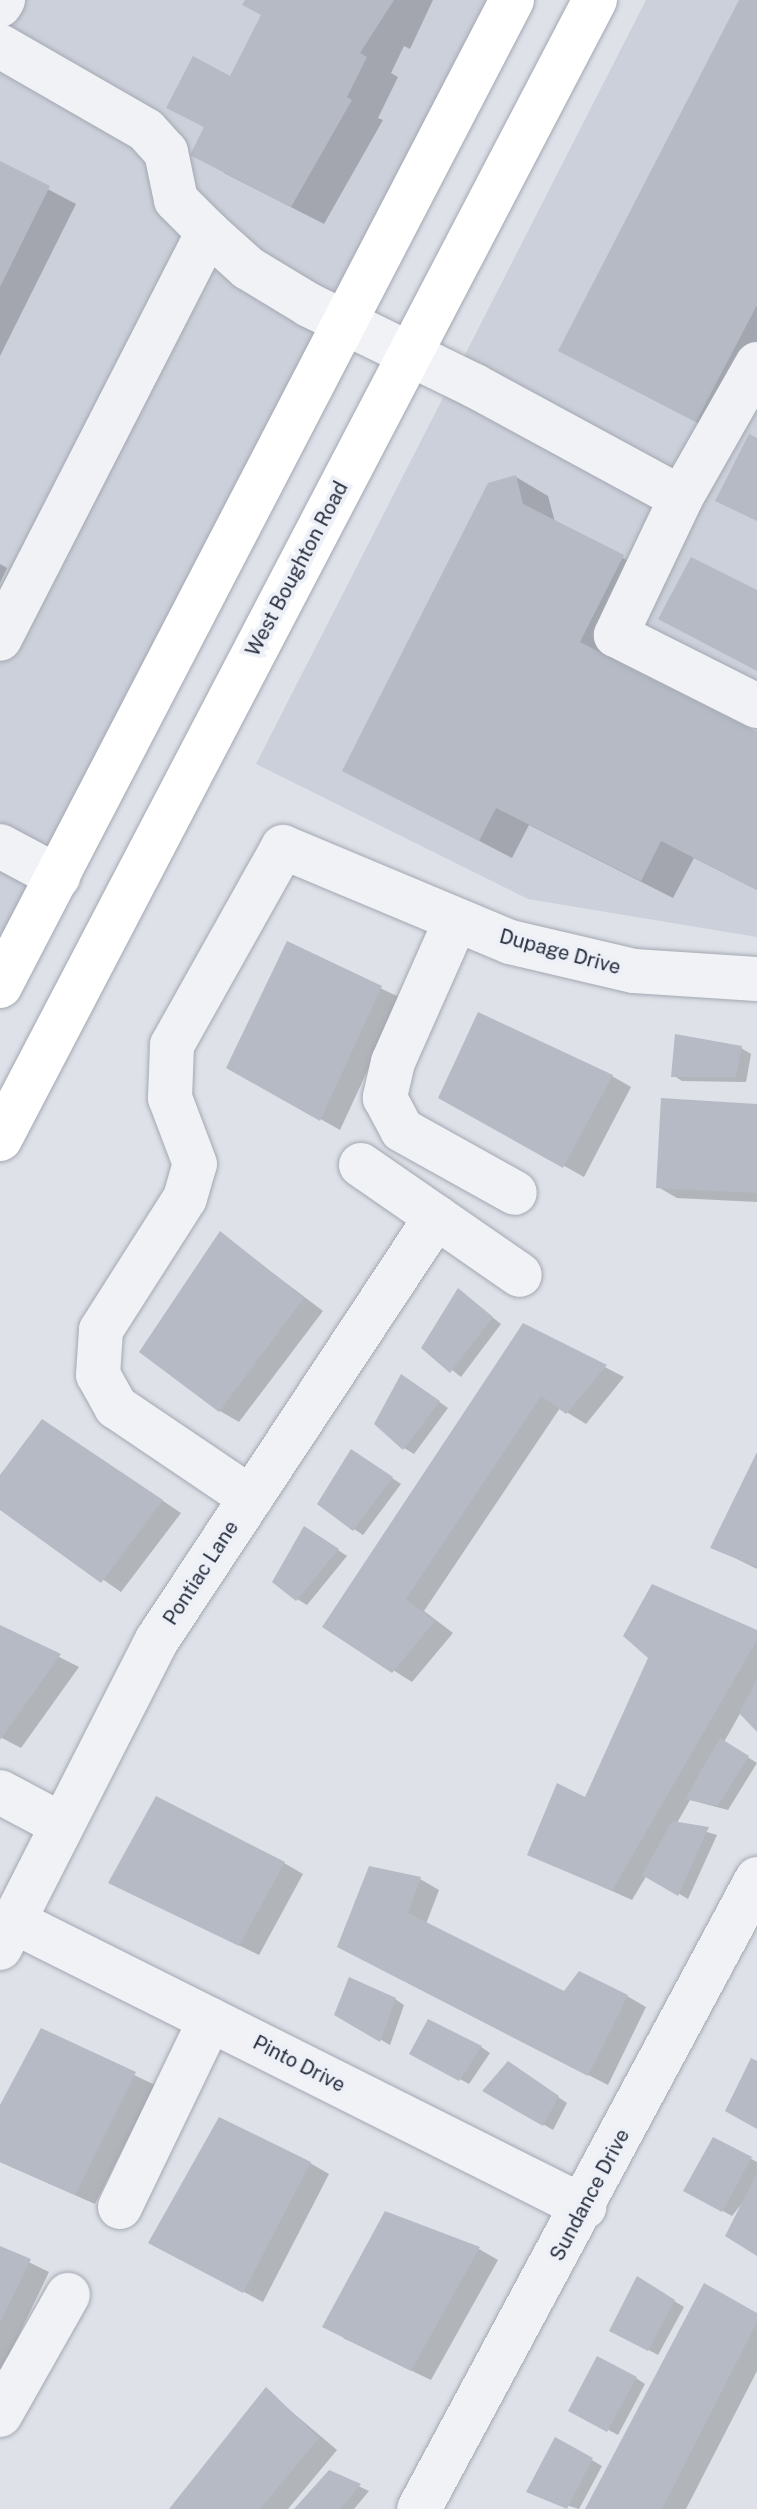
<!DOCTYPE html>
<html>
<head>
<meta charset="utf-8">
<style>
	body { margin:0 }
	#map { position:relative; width:757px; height:2509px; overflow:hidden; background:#dee1e8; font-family:"Public Sans",sans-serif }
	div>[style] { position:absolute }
	.built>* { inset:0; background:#ccd0da }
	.shadow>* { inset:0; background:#0003 }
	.building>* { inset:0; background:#b5bac5 }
	.roads { filter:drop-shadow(0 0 2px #a3a8b2) drop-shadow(0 0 2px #a3a8b2) }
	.minor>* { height:44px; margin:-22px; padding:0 22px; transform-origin:22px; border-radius:22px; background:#f1f2f6 }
	.major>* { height:44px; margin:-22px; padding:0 22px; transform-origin:22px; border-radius:22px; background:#fff }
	span { translate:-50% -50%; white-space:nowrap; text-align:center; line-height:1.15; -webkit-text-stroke:8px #edf0f6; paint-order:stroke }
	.street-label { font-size:20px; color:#272e3f }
</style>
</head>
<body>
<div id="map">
	<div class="built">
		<div style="clip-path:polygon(0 0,491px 0,0 951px)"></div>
		<div style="clip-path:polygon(646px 0,757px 0,757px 937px,528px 899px,256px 764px)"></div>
	</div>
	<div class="shadow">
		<div style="clip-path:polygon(247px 0,433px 0,410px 49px,404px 46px,391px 73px,398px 77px,378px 118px,383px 120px,324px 224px,224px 173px,206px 128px,169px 107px,231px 78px,263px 15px)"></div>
		<div style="clip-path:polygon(742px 0,757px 0,757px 385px,729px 439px,592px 368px)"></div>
		<div style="clip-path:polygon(0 164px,76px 204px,0 356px)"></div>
		<div style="clip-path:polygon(516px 477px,548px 496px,555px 522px,655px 575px,612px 661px,757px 734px,757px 890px,694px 858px,673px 898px,529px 825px,512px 858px,344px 770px)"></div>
		<div style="clip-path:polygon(0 564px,7px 568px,0 583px)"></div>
		<div style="clip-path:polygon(288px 944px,401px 998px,340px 1130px,229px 1067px)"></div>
		<div style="clip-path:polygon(741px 1048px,751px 1054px,746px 1082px,682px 1081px,673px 1075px)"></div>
		<div style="clip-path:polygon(612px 1076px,631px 1087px,584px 1177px,441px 1097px)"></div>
		<div style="clip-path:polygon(757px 1106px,757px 1202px,677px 1198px,658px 1187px)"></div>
		<div style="clip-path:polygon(220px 1233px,323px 1311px,239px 1422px,220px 1411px)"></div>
		<div style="clip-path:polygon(459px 1291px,501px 1324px,461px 1377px,423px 1347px)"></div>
		<div style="clip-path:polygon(524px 1325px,624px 1377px,586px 1424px,560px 1408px,424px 1611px,453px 1633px,412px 1682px,325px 1627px)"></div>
		<div style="clip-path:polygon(411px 1382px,448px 1408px,414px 1454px,404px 1448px)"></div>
		<div style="clip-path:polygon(62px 1433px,181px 1513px,121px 1592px,0 1508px,0 1478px)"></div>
		<div style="clip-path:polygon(361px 1457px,401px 1484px,363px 1535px,354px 1529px)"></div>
		<div style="clip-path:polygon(757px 1457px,757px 1569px,713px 1547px)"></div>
		<div style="clip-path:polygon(314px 1534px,347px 1556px,307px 1605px,297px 1599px)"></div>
		<div style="clip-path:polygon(0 1627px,79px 1667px,21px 1748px,0 1737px)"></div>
		<div style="clip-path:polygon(757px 1633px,757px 1729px,741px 1712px,724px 1742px,757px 1763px,728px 1810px,690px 1800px,677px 1823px,717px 1835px,688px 1899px,647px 1875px,632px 1900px,530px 1854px)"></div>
		<div style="clip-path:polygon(284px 1863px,303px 1874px,259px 1955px,130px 1893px)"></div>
		<div style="clip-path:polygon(420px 1879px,439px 1890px,426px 1924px,565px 1994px,627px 1996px,646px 2007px,608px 2085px,358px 1957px)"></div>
		<div style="clip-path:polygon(395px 1999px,404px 2005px,390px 2045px,337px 2014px)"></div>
		<div style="clip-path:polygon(42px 2031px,155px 2085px,95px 2204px,0 2162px,0 2110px)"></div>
		<div style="clip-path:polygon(481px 2047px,490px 2053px,469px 2084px,412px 2053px)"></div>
		<div style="clip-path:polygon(518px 2070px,567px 2103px,553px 2130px,485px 2090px)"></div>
		<div style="clip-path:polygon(714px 2139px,757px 2162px,757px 2253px,747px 2197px,732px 2216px,685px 2190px)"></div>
		<div style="clip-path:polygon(310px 2163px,329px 2174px,263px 2302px,170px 2253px)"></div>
		<div style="clip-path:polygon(0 2248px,49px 2272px,0 2374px)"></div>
		<div style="clip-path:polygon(479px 2249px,498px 2260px,431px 2380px,343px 2338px)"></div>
		<div style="clip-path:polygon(638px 2279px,684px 2307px,658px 2355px,611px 2330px)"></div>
		<div style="clip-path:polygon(757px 2315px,757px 2371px,686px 2509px,587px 2509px)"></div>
		<div style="clip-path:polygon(636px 2378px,645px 2384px,618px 2435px,571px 2410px)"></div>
		<div style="clip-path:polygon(266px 2390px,337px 2450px,288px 2509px,172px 2509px)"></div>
		<div style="clip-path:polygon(556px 2439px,602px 2466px,579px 2509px,538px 2496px)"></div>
		<div style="clip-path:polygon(330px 2473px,369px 2491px,354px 2509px,296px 2509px)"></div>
	</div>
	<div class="building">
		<div style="clip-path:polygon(245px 0,394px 0,360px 53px,367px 57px,347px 97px,352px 100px,291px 207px,190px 155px,204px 127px,166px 108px,193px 56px,230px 76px,261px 15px,242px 5px)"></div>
		<div style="clip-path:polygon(739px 0,757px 0,757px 305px,696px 422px,558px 351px)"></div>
		<div style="clip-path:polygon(0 161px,50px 186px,0 287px)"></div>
		<div style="clip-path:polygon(749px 434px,757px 438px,757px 521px,715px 501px)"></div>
		<div style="clip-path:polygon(516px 475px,523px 504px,624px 555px,580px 642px,757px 732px,757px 890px,661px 841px,641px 881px,496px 808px,479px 841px,342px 771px,488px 483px)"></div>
		<div style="clip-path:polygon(691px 557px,757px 590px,757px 671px,658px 619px)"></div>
		<div style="clip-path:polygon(287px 941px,382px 986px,320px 1121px,226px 1068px)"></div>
		<div style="clip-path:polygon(478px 1012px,613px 1075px,563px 1168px,438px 1098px)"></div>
		<div style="clip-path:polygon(675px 1034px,742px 1046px,736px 1077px,671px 1077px)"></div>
		<div style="clip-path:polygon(661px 1098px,757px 1104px,757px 1193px,656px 1188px)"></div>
		<div style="clip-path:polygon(220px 1231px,304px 1298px,219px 1412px,139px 1352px)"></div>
		<div style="clip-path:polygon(458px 1288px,493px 1317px,450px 1373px,421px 1348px)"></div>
		<div style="clip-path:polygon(523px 1323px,607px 1365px,566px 1414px,541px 1396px,406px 1599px,435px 1621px,392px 1673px,322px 1627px)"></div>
		<div style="clip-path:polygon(401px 1374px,440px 1401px,403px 1450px,374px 1424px)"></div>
		<div style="clip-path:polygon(42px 1419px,163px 1500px,101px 1583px,0 1510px,0 1475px)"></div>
		<div style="clip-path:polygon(351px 1449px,393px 1477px,353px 1531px,317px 1504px)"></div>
		<div style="clip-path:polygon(757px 1452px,757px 1567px,710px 1548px)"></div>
		<div style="clip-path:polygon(304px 1526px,339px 1549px,296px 1601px,272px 1582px)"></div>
		<div style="clip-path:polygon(652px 1584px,757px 1630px,757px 1640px,612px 1891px,527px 1855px,557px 1783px,585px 1797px,648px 1658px,623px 1636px)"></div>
		<div style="clip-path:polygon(0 1625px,61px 1654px,0 1740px)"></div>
		<div style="clip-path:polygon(757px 1679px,757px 1732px,739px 1713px)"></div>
		<div style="clip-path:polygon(720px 1738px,749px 1756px,718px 1806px,685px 1799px)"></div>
		<div style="clip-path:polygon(156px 1796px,285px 1862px,239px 1946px,108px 1883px)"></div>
		<div style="clip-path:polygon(672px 1821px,709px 1827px,678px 1896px,642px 1875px)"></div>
		<div style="clip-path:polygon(369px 1866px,421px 1877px,408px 1913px,564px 1991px,579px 1971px,628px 1995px,588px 2076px,337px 1947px)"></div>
		<div style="clip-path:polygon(349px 1977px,396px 1998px,380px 2042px,334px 2015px)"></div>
		<div style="clip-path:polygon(428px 2019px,482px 2046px,459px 2081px,409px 2054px)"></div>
		<div style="clip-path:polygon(41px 2028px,136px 2072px,75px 2195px,0 2162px,0 2105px)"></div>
		<div style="clip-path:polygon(751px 2058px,757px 2061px,757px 2129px,725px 2111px)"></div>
		<div style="clip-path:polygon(508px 2061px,559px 2096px,543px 2126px,482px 2091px)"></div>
		<div style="clip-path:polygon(219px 2117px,311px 2162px,243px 2293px,148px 2243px)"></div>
		<div style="clip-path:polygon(713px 2137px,752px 2157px,722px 2212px,683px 2191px)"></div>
		<div style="clip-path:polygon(757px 2173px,757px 2256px,725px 2236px)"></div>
		<div style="clip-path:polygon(385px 2211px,480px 2247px,411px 2371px,322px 2327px)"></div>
		<div style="clip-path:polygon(0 2246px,31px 2259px,0 2323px)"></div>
		<div style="clip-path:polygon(637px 2276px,675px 2300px,648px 2351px,609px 2331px)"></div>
		<div style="clip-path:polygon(704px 2283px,757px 2313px,757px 2322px,662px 2509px,585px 2509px)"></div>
		<div style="clip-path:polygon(597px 2356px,637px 2377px,607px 2432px,568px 2411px)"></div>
		<div style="clip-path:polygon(266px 2387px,319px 2438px,260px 2509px,169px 2509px)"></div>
		<div style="clip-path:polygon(555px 2437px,593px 2458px,567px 2509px,526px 2492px)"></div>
		<div style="clip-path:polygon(329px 2470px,361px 2484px,340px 2509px,294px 2509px)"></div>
	</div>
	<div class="roads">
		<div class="minor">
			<div style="left:0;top:5px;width:6px;rotate:-59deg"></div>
			<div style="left:0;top:46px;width:168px;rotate:29.9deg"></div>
			<div style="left:146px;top:130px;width:30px;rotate:48deg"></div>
			<div style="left:166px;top:152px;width:49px;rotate:78.2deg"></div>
			<div style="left:176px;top:200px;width:45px;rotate:45deg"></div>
			<div style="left:208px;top:232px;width:457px;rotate:117.1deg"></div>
			<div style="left:208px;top:232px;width:54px;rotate:42deg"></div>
			<div style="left:248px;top:268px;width:71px;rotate:31.2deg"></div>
			<div style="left:309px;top:305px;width:185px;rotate:26deg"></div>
			<div style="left:475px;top:386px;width:234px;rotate:28.5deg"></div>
			<div style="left:757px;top:364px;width:154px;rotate:119.6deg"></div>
			<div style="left:681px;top:498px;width:152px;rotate:115.4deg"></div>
			<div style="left:616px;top:635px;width:158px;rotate:26.7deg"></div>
			<div style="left:0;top:846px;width:66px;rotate:28.1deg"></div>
			<div style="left:456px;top:920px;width:155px;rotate:113.9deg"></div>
			<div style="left:393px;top:1062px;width:37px;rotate:103deg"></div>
			<div style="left:385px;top:1098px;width:36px;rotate:62deg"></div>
			<div style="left:402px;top:1130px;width:129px;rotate:29.1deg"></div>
			<div style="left:361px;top:1165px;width:193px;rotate:34.7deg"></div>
			<div style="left:251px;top:1498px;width:163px;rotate:-146deg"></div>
			<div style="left:116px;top:1407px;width:37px;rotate:-119deg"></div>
			<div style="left:98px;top:1375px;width:45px;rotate:-86.2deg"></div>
			<div style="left:101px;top:1330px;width:156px;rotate:-57.5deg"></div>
			<div style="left:185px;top:1198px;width:35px;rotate:-74deg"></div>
			<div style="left:195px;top:1164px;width:71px;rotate:-110.7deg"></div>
			<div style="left:170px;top:1098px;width:53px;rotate:-87.8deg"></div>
			<div style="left:172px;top:1045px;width:227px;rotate:-60.7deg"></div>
			<div style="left:283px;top:847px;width:246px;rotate:22.7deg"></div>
			<div style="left:510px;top:942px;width:127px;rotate:13.2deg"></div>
			<div style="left:634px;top:971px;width:123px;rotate:3.7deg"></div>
			<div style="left:0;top:1792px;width:70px;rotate:28deg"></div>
			<div style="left:13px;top:1921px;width:639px;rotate:26.61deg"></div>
			<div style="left:0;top:1948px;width:346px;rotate:-63deg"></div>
			<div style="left:157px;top:1640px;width:507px;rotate:-56.59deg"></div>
			<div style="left:120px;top:2207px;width:208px;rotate:-64.3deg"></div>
			<div style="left:0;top:2415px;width:138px;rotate:-60.5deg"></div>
			<div style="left:419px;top:2509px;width:715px;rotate:-61.79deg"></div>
		</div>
		<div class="major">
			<div style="left:0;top:986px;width:1111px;rotate:-62.56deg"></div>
			<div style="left:0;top:1139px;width:1285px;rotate:-62.42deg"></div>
		</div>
	</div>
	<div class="street-label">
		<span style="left:297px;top:569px;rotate:-62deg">West Boughton Road</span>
		<span style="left:560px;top:952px;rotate:15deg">Dupage Drive</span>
		<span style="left:201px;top:1573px;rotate:-57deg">Pontiac Lane</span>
		<span style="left:299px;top:2064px;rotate:27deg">Pinto Drive</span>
		<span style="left:590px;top:2195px;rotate:-62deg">Sundance Drive</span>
	</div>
</div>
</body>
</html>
